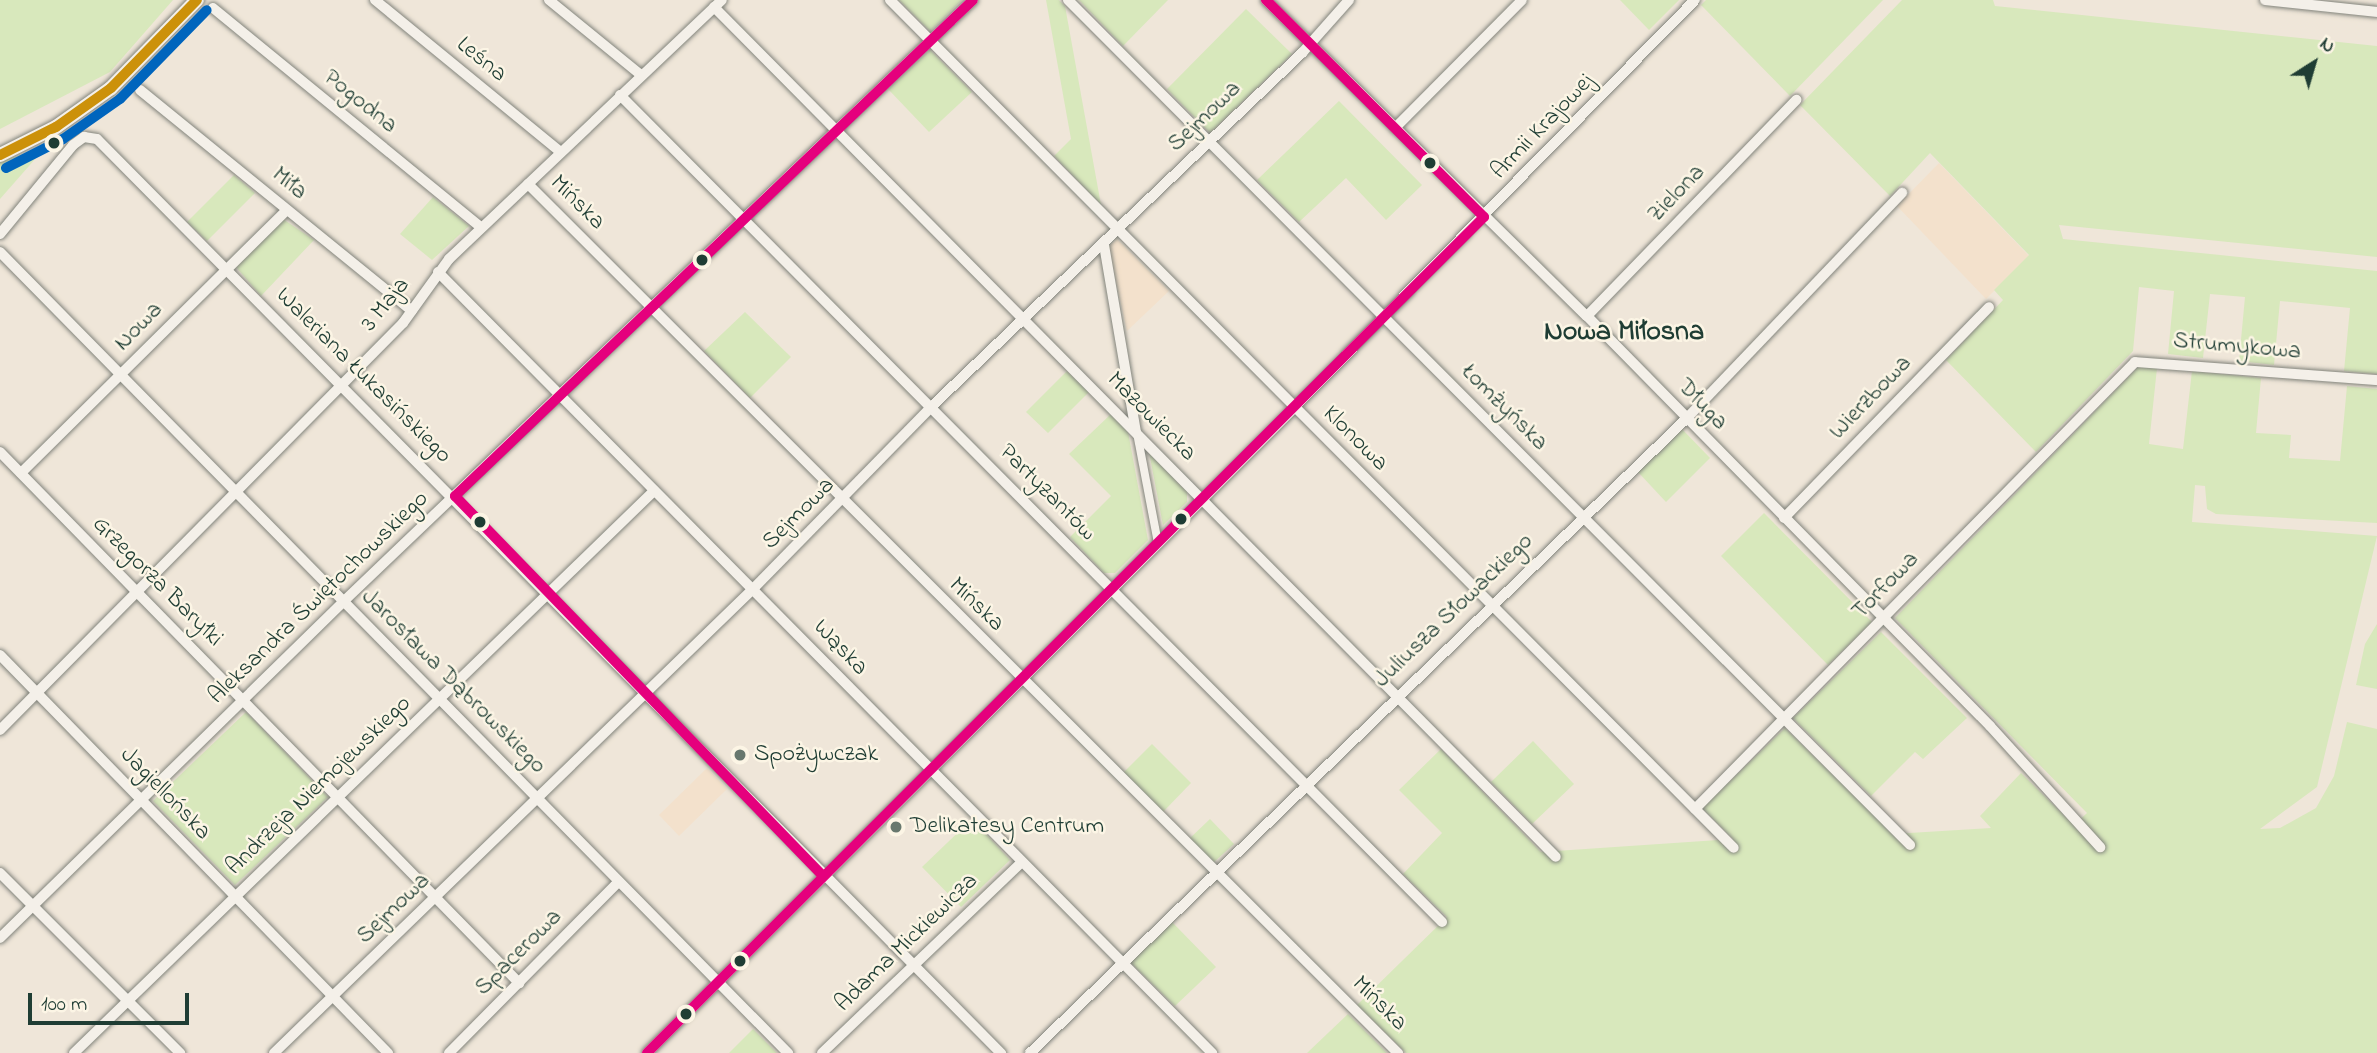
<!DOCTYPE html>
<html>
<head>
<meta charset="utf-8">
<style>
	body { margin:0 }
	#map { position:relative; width:2377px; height:1053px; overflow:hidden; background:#efe6d9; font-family:"Indie Flower",sans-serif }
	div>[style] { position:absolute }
	.built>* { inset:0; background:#f3e1cc }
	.green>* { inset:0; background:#d8e8bc }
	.roads { filter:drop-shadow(0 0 2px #82847c) drop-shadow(0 0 2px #82847c) }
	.pedestrian>* { height:8px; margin:-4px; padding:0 4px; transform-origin:4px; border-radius:4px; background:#f4f0e9 }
	.minor>* { height:10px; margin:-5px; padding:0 5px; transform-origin:5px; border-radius:5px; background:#f4f0e9 }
	.secondary>* { height:14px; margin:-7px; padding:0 7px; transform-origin:7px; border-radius:7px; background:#f4f0e9 }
	.bus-1>* { height:10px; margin:-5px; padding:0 5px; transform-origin:5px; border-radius:5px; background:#e5007d }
	.bus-2>* { height:10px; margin:-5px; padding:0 5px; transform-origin:5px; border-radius:5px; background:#cc910a }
	.bus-3>* { height:10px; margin:-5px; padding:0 5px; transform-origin:5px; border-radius:5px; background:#0065bd }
	.dots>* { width:19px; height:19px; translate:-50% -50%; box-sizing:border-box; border:4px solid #fcf5e5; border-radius:50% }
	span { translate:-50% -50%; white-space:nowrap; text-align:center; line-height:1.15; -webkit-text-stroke:5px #fcf5e5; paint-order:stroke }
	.street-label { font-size:24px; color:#1f3d34 }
	.poi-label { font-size:24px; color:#1f3d34 }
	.left { translate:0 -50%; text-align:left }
	.quarter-label { font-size:28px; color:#1f3d34; font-weight:700 }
	.north { position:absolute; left:2279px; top:28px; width:70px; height:70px; -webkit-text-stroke:5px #fcf5e5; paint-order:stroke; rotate:37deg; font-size:19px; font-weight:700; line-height:28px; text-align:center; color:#1f3d34 }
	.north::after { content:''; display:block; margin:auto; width:24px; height:32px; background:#1f3d34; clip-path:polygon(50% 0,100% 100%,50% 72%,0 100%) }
	.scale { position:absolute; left:28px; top:993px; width:161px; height:32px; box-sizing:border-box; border:4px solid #1f3d34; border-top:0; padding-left:9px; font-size:21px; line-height:24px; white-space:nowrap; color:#1f3d34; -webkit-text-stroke:5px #fcf5e5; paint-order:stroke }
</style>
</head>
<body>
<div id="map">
	<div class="built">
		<div style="clip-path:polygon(1939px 163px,2029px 256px,1986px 299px,1897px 206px)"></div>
		<div style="clip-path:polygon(1117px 239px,1169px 291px,1127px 331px,1108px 247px)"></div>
		<div style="clip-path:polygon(707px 768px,727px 789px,679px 836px,659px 815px)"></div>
	</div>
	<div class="green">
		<div style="clip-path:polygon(0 0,173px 0,110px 72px,0 129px)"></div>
		<div style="clip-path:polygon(899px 0,962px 0,930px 31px)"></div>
		<div style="clip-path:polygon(1046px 0,1059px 0,1065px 6px,1101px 205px,1054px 156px,1071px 139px)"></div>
		<div style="clip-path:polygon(1079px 0,1168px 0,1123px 46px)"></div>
		<div style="clip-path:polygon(1620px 0,1679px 0,1649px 30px)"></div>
		<div style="clip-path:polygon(1706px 0,1883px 0,1790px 96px,1701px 5px)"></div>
		<div style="clip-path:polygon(1902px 0,1993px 0,1995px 6px,2377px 46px,2377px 257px,2059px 225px,2063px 239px,2377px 271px,2377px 374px,2344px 371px,2350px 308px,2280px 301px,2274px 365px,2239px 361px,2245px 297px,2210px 294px,2203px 358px,2168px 354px,2174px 291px,2139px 287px,2133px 351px,2036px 452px,1946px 360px,2003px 300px,1994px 290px,2029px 255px,1930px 153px,1890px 196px,1800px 105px)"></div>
		<div style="clip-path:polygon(1246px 9px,1292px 54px,1210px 133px,1167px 89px)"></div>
		<div style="clip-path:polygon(930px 50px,972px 92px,929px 132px,888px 89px)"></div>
		<div style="clip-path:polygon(1339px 101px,1422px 185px,1386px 220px,1346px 178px,1299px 222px,1257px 180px)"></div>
		<div style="clip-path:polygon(24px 154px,36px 158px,0 199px,0 161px)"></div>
		<div style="clip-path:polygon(234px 175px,255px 193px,207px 241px,187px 222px)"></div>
		<div style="clip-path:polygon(433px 197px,469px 226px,432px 260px,400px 234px)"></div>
		<div style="clip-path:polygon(283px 219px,314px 240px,261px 296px,236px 267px)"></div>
		<div style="clip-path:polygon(745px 312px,791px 357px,750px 398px,704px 351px)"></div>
		<div style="clip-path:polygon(2139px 366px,2157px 368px,2149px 444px,2183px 449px,2192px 371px,2261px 378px,2256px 433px,2291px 435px,2289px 458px,2340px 461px,2347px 386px,2377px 389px,2377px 523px,2216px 514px,2207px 509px,2205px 486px,2195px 485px,2192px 522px,2377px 536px,2317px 787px,2260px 829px,2280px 828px,2316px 808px,2334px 776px,2347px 722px,2377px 729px,2377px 1053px,1406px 1053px,1357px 1005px,1447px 917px,1403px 874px,1442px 833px,1399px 790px,1441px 749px,1541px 852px,1733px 839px,1702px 808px,1785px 728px,1893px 834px,1991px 828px,1980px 816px,2021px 773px,2074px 825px,2087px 813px,1895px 618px)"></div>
		<div style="clip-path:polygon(1067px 371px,1089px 392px,1048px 433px,1026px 412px)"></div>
		<div style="clip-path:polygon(1111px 414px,1128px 432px,1148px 540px,1115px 573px,1104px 573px,1070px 537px,1111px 496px,1069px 454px)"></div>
		<div style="clip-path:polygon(1681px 428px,1710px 458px,1666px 502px,1637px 471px)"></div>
		<div style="clip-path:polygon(1149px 452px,1187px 491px,1187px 502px,1163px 525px)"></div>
		<div style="clip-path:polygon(1764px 513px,1872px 622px,1828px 665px,1721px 556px)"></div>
		<div style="clip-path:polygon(2377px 624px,2377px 689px,2356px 685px,2365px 644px)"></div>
		<div style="clip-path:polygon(1881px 632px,1967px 718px,1923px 759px,1915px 752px,1871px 796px,1793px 718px)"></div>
		<div style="clip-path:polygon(246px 712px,328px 797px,235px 885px,153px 801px)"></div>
		<div style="clip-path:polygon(1533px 741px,1574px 784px,1532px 824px,1491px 782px)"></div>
		<div style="clip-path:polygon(1152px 744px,1191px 783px,1163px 812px,1123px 773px)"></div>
		<div style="clip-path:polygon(972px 819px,1010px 860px,961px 907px,922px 867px)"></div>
		<div style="clip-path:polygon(1210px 819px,1234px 844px,1213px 863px,1189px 839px)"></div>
		<div style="clip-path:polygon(1172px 922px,1216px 967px,1175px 1006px,1130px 962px)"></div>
		<div style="clip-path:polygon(1348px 1014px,1387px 1053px,1307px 1053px)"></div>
		<div style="clip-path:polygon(753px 1029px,777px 1053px,729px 1053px)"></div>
	</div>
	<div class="roads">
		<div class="pedestrian">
			<div style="left:1137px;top:433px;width:112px;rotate:79.2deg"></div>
		</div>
		<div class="minor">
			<div style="left:375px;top:0;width:240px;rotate:39.3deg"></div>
			<div style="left:549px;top:0;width:119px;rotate:39.2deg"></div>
			<div style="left:890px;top:0;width:1196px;rotate:45.14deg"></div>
			<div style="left:1068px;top:0;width:1193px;rotate:45.1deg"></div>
			<div style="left:1266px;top:0;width:450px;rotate:44.6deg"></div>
			<div style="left:1587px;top:316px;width:575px;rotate:45.49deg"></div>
			<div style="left:1990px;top:726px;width:164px;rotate:47.7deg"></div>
			<div style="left:2265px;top:0;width:113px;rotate:6.1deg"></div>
			<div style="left:714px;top:7px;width:1196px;rotate:45.27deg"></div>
			<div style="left:213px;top:8px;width:346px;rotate:39.3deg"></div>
			<div style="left:140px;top:90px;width:350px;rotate:39.1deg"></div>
			<div style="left:620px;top:95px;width:1166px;rotate:45.17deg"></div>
			<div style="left:1395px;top:128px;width:180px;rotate:-45.2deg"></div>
			<div style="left:528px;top:184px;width:1230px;rotate:44.97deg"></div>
			<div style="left:0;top:234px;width:115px;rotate:-50.6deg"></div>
			<div style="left:73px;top:145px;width:14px;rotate:-36deg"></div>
			<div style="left:84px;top:137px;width:13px;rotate:9deg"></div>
			<div style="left:97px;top:139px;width:1286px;rotate:45.32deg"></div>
			<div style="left:1104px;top:245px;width:190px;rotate:80.3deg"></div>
			<div style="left:0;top:252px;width:1124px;rotate:45.47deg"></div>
			<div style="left:438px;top:272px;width:1100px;rotate:45.26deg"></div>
			<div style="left:1587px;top:316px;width:301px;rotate:-45.9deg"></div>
			<div style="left:0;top:452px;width:743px;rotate:45.65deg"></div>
			<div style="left:21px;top:473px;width:374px;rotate:-44.7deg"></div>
			<div style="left:1784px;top:518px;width:294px;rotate:-45.8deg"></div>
			<div style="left:0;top:655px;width:556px;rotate:45.73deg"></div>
			<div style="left:0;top:730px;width:573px;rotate:-45.28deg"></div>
			<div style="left:403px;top:323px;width:79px;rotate:-54.3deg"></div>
			<div style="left:449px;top:259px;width:376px;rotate:-43.5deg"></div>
			<div style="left:1695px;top:809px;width:627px;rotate:-45.45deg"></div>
			<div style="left:2135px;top:362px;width:243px;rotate:4.3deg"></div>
			<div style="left:0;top:873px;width:255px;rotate:45deg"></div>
			<div style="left:0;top:938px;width:482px;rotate:-44.4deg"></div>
			<div style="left:344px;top:601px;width:870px;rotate:-43.7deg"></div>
			<div style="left:74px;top:1053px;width:808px;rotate:-44.1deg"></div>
			<div style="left:274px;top:1053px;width:667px;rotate:-44.09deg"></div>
			<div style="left:753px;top:589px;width:255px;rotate:-45.6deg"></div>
			<div style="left:931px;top:407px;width:513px;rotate:-43.66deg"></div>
			<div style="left:1302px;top:53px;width:71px;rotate:-48.4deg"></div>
			<div style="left:449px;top:1053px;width:240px;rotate:-45.3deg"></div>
			<div style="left:647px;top:1053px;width:914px;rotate:-44.91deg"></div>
			<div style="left:1294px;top:408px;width:572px;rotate:-45.5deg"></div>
			<div style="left:822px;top:1053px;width:275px;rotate:-43.7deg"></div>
			<div style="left:1030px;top:1053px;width:912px;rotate:-44.02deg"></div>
			<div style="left:1686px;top:419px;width:313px;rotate:-46.3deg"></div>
		</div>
		<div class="secondary">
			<div style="left:0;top:155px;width:63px;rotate:-26.6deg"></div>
			<div style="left:56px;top:127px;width:67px;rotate:-35.3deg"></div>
			<div style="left:111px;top:88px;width:123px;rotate:-45.7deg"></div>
		</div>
	</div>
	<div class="bus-1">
		<div style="left:823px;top:876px;width:529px;rotate:-134.08deg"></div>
		<div style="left:455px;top:496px;width:717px;rotate:-43.76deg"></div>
		<div style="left:647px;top:1053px;width:1183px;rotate:-44.97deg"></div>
		<div style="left:1484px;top:217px;width:308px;rotate:-135.1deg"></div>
	</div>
	<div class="bus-2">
		<div style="left:0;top:155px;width:63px;rotate:-26.6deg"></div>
		<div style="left:56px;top:127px;width:67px;rotate:-35.3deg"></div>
		<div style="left:111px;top:88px;width:123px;rotate:-45.7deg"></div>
	</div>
	<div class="bus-3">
		<div style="left:6px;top:168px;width:64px;rotate:-27deg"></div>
		<div style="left:63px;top:139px;width:70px;rotate:-35.1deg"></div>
		<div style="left:120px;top:99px;width:124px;rotate:-45.7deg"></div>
	</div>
	<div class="dots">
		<div style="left:54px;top:143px;background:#1f3d34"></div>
		<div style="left:1430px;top:163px;background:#1f3d34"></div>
		<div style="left:702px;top:260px;background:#1f3d34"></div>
		<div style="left:1181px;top:519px;background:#1f3d34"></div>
		<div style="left:480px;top:522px;background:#1f3d34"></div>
		<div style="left:740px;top:755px;background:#68786e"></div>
		<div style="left:896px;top:827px;background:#68786e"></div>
		<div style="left:740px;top:961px;background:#1f3d34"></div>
		<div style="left:686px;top:1014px;background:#1f3d34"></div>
	</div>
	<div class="street-label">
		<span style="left:481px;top:60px;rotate:39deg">Leśna</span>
		<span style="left:360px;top:102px;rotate:39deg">Pogodna</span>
		<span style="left:1205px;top:117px;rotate:-44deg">Sejmowa</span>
		<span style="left:1543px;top:127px;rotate:-46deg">Armii Krajowej</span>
		<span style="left:289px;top:184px;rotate:39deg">Miła</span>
		<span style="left:1677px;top:194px;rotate:-46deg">Zielona</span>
		<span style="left:577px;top:203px;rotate:45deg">Mińska</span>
		<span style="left:386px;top:305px;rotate:-51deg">3 Maja</span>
		<span style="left:139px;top:327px;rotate:-46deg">Nowa</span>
		<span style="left:2237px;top:347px;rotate:5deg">Strumykowa</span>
		<span style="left:363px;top:376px;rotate:45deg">Waleriana Łukasińskiego</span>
		<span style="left:1871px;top:398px;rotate:-46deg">Wierzbowa</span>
		<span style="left:1702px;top:405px;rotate:46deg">Długa</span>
		<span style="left:1504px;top:408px;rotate:45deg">Łomżyńska</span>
		<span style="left:1151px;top:417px;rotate:45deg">Mazowiecka</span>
		<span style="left:1355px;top:439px;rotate:45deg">Klonowa</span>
		<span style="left:1047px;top:493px;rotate:45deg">Partyzantów</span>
		<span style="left:799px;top:514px;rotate:-45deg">Sejmowa</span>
		<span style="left:157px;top:582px;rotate:45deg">Grzegorza Baryłki</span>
		<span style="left:1886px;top:586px;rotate:-46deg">Torfowa</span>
		<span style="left:319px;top:598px;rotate:-44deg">Aleksandra Świętochowskiego</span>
		<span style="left:976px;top:605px;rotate:44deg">Mińska</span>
		<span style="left:1454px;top:611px;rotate:-44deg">Juliusza Słowackiego</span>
		<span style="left:840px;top:648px;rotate:46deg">Wąska</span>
		<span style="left:453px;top:682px;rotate:45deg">Jarosława Dąbrowskiego</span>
		<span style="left:319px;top:786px;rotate:-44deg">Andrzeja Niemojewskiego</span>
		<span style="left:165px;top:794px;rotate:46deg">Jagiellońska</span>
		<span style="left:394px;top:909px;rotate:-44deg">Sejmowa</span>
		<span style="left:907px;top:943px;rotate:-44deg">Adama Mickiewicza</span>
		<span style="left:519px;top:953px;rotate:-45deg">Spacerowa</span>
		<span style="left:1379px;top:1004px;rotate:45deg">Mińska</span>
	</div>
	<div class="poi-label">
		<span class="left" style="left:754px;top:755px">Spożywczak</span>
		<span class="left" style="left:910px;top:827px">Delikatesy Centrum</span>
	</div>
	<div class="quarter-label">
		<span style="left:1624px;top:333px">Nowa Miłosna</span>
	</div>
	<div class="north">N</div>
	<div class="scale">100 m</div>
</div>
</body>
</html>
